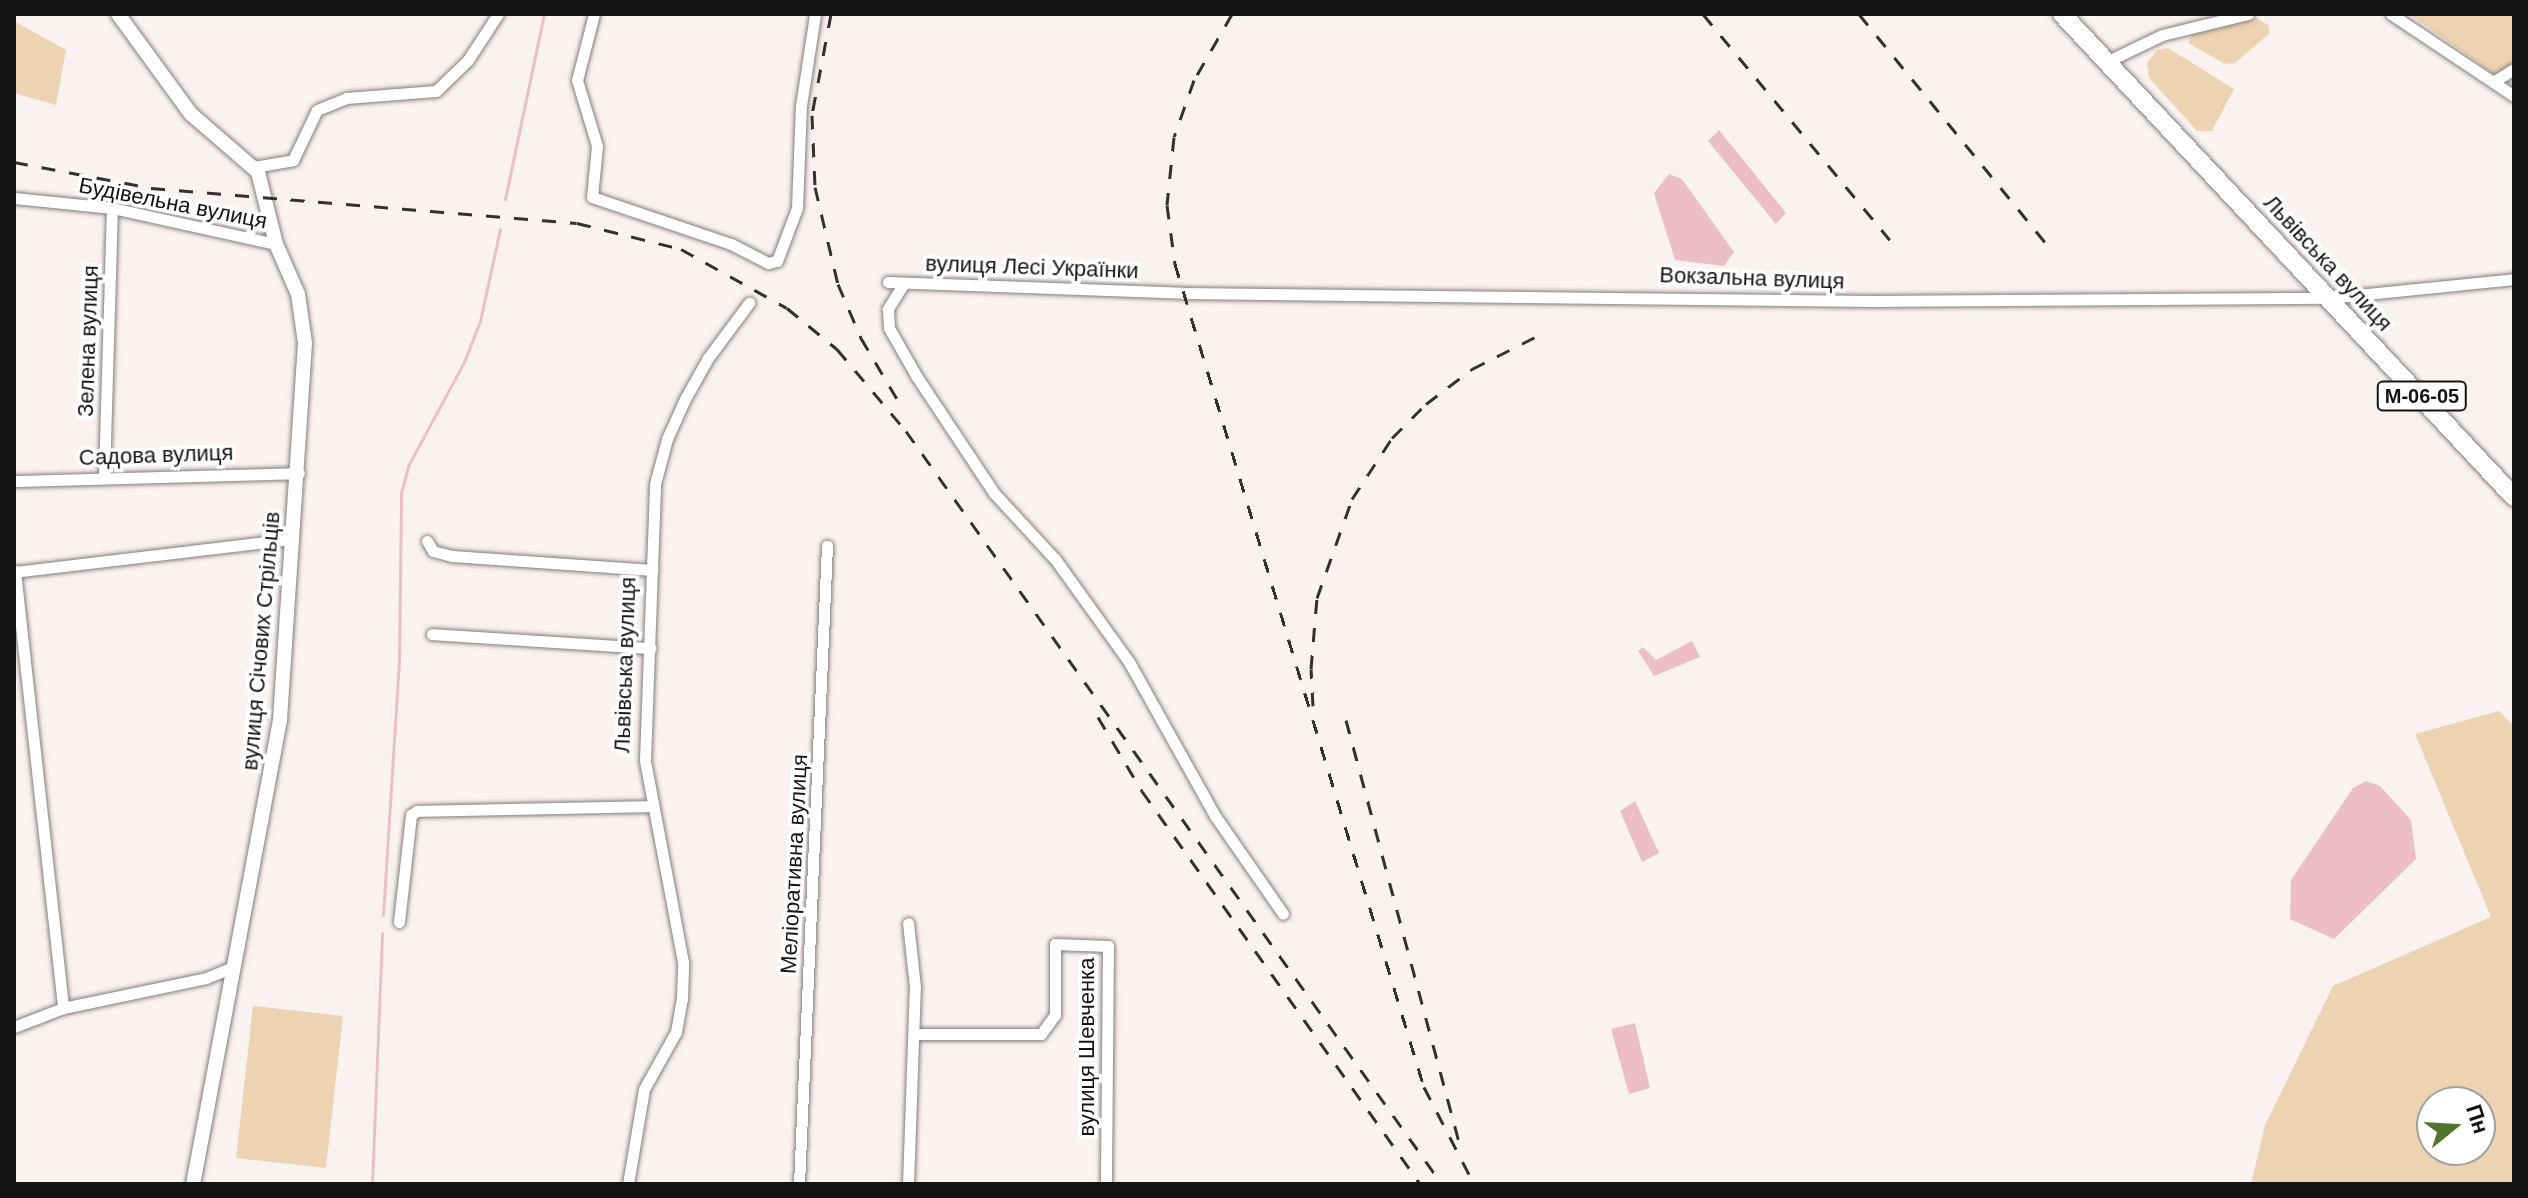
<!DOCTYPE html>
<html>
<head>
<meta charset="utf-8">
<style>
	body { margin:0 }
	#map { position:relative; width:2528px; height:1198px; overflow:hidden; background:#f9f2f0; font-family:Helvetica,sans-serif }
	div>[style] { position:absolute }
	.green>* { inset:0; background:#ecd3b1 }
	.water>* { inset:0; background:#ecbec9 }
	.stream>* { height:3px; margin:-1.5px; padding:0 1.5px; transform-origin:1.5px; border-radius:1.5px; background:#ecbec9 }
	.roads { filter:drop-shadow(0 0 2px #847d7b) drop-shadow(0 0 2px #847d7b) }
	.minor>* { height:11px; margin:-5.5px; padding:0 5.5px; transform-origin:5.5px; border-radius:5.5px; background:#fff }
	.tertiary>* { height:14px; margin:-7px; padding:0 7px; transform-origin:7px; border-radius:7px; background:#fff }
	.trunk>* { height:18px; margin:-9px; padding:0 9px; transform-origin:9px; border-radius:9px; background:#fff }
	.rail>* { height:3px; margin-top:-1.5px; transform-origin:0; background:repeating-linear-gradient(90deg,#33302f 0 14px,transparent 0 28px) }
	span { translate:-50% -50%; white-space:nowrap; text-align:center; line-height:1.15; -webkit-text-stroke:7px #fff; paint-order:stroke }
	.shield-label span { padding:2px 6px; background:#fff; border:2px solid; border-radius:6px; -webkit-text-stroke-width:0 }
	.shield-label { font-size:20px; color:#161413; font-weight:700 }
	.street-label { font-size:22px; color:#161413 }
	.frame { position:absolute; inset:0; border:16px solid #161413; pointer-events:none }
	.north { position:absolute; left:2416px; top:1086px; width:80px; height:80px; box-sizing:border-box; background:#fff; border:2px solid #a2a1a1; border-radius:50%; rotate:72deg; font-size:22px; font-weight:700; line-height:32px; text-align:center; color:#161413 }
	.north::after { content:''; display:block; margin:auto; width:28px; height:36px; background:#52742b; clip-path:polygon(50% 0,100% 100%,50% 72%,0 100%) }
</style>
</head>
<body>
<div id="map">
	<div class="green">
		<div style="clip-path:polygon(2408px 14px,2514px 14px,2514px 88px,2412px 16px)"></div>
		<div style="clip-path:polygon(2256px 18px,2268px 25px,2270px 33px,2235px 63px,2225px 64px,2188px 43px,2191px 35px)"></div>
		<div style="clip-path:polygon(14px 21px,66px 50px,56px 105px,14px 93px)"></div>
		<div style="clip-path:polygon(2168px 48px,2234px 89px,2212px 131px,2197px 131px,2149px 78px,2147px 63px,2157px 50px)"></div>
		<div style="clip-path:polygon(evenodd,2499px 711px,2514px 726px,2514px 1184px,2251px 1184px,2265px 1125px,2333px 986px,2491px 917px,2415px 734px,2499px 711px,2480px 1102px,2480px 1150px,2432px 1150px,2432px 1102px,2480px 1102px)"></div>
		<div style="clip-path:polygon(253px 1006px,343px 1016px,326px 1168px,236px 1158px)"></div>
	</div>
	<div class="water">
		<div style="clip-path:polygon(1719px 130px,1786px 213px,1776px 224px,1708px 141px)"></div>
		<div style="clip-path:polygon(1669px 174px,1682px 179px,1734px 252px,1724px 266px,1675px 260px,1654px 193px)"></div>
		<div style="clip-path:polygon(1692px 641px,1700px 657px,1654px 676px,1638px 651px,1643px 647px,1656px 660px)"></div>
		<div style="clip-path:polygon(2366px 781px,2380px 786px,2411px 820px,2416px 859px,2334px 939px,2290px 919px,2291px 880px,2353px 788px)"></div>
		<div style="clip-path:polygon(1635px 801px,1659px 853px,1642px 862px,1620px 811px)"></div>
		<div style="clip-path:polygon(1635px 1023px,1650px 1088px,1629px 1094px,1611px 1029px)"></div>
	</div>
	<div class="stream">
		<div style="left:505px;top:199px;width:189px;rotate:-78.1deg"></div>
		<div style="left:383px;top:915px;width:254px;rotate:-86.4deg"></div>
		<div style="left:399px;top:662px;width:169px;rotate:-89.3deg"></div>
		<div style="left:401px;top:493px;width:30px;rotate:-75deg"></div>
		<div style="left:409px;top:464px;width:116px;rotate:-61.7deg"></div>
		<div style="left:464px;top:362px;width:44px;rotate:-68.7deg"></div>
		<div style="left:480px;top:321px;width:94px;rotate:-77.7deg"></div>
		<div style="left:372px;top:1184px;width:251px;rotate:-87.7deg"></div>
	</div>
	<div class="roads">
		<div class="minor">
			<div style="left:594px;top:14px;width:68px;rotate:104.4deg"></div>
			<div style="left:577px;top:80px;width:69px;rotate:73.1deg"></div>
			<div style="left:597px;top:146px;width:51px;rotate:95.6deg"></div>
			<div style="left:592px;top:197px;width:147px;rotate:18.7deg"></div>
			<div style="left:731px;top:244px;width:42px;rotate:27.2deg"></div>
			<div style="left:768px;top:263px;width:9px;rotate:-13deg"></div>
			<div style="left:777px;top:261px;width:57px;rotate:-69.3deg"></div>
			<div style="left:797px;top:208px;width:102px;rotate:-87.8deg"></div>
			<div style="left:801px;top:106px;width:93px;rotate:-81.3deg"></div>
			<div style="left:2391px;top:14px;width:148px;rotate:33.7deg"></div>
			<div style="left:2108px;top:61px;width:60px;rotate:-25.7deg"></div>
			<div style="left:2162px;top:35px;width:89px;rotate:-13.7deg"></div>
			<div style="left:2493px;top:82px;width:25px;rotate:-32deg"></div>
			<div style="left:254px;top:167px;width:40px;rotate:-10deg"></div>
			<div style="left:293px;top:160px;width:55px;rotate:-64.4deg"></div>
			<div style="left:317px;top:110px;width:31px;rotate:-22deg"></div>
			<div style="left:346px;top:98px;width:90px;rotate:-4.4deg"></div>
			<div style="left:436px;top:91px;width:45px;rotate:-44.1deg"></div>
			<div style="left:468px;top:60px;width:55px;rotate:-56.9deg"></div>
			<div style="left:14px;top:198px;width:99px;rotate:5.8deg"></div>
			<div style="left:112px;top:208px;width:168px;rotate:12.4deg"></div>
			<div style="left:888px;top:282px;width:295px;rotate:2.1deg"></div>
			<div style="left:1183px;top:293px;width:690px;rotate:0.66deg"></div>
			<div style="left:1873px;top:301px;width:455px;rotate:-0.4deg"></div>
			<div style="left:2328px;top:298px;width:187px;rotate:-5.8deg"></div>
			<div style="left:904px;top:283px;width:31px;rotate:122deg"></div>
			<div style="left:888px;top:309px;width:19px;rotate:87deg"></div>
			<div style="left:889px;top:328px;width:56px;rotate:60.3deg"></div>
			<div style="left:917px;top:377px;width:139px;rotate:56.4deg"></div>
			<div style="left:994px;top:493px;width:90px;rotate:47.3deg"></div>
			<div style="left:1055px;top:559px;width:127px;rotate:54.3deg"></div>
			<div style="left:1129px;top:662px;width:176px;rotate:60.8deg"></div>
			<div style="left:1215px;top:816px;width:119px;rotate:55.2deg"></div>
			<div style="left:104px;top:476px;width:268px;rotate:-88.3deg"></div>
			<div style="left:14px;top:481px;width:285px;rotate:-1.6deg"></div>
			<div style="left:427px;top:541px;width:12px;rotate:59deg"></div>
			<div style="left:433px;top:551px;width:20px;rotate:15deg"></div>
			<div style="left:452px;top:556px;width:201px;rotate:4deg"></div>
			<div style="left:15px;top:571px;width:440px;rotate:83.7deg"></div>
			<div style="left:63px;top:1008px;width:146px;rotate:-11.8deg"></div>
			<div style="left:206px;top:978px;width:29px;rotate:-22deg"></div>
			<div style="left:14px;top:572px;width:280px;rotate:-6.8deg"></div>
			<div style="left:432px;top:634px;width:219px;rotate:3.7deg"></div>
			<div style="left:399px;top:922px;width:108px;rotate:-83.6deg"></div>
			<div style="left:411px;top:815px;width:7px;rotate:-34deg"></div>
			<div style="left:417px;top:811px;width:234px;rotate:-1.2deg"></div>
			<div style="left:14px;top:1027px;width:53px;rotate:-21.2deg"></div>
			<div style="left:914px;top:1034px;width:127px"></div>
			<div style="left:1041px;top:1034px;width:24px;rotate:-54deg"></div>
			<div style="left:1055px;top:1015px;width:71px;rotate:-90deg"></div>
			<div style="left:1055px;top:944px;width:53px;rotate:2.2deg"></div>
			<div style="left:1108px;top:946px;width:238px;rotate:90.5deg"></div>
			<div style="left:628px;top:1184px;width:96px;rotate:-80.4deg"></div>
			<div style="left:644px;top:1089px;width:65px;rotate:-60.7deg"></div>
			<div style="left:676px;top:1032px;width:34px;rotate:-80deg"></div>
			<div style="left:682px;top:999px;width:37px;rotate:-88deg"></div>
			<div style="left:683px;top:962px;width:206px;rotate:-100.7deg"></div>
			<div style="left:645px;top:760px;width:276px;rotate:-87.9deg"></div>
			<div style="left:655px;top:484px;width:47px;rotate:-75.1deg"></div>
			<div style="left:667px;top:439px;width:44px;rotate:-65.8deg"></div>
			<div style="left:685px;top:399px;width:47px;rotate:-60.7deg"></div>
			<div style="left:708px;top:358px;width:69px;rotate:-53.3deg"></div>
			<div style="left:799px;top:1184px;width:639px;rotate:-87.49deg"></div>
			<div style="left:908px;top:1184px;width:197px;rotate:-88deg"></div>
			<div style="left:915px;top:987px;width:64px;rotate:-96.2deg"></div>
		</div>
		<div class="tertiary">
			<div style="left:118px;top:14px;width:124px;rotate:53.9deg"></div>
			<div style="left:191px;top:114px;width:89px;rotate:40.9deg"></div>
			<div style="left:258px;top:172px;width:74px;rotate:76deg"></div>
			<div style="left:276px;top:244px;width:55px;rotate:66.3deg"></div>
			<div style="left:298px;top:294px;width:49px;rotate:81.9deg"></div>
			<div style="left:305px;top:343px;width:378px;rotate:93.8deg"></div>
			<div style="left:280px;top:720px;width:472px;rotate:100.6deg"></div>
		</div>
		<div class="trunk">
			<div style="left:2062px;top:14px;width:662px;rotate:46.9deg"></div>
		</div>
	</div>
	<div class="rail">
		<div style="left:831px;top:14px;width:103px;rotate:100.7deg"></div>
		<div style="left:812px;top:115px;width:72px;rotate:87.6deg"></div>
		<div style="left:815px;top:187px;width:100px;rotate:76.7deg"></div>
		<div style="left:838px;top:284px;width:59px;rotate:66.9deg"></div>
		<div style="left:861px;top:338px;width:82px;rotate:59.4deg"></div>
		<div style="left:1232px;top:14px;width:76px;rotate:119.9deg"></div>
		<div style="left:1194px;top:80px;width:60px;rotate:109.3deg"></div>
		<div style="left:1174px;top:137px;width:68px;rotate:95.9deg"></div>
		<div style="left:1167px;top:205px;width:60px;rotate:82.3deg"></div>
		<div style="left:1175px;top:264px;width:860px;rotate:73.17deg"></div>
		<div style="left:1424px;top:1087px;width:109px;rotate:62.7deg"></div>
		<div style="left:1703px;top:14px;width:293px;rotate:50.4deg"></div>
		<div style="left:1859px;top:14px;width:308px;rotate:50.8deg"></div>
		<div style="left:14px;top:162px;width:139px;rotate:10.7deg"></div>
		<div style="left:151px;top:188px;width:427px;rotate:4.7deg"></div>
		<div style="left:577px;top:223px;width:107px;rotate:14deg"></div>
		<div style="left:681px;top:249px;width:121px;rotate:29.1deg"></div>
		<div style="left:787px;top:308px;width:65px;rotate:39.4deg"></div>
		<div style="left:837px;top:349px;width:107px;rotate:49.9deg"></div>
		<div style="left:906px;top:431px;width:924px;rotate:54.56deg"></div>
		<div style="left:1313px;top:706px;width:37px;rotate:-93deg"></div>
		<div style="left:1311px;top:669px;width:71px;rotate:-85.2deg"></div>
		<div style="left:1317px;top:598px;width:105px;rotate:-70.5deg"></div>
		<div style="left:1352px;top:499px;width:73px;rotate:-56.7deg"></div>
		<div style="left:1392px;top:438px;width:48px;rotate:-45deg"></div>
		<div style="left:1426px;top:404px;width:58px;rotate:-37.3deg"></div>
		<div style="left:1472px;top:369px;width:73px;rotate:-26.9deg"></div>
		<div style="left:1098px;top:717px;width:86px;rotate:59.3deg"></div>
		<div style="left:1142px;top:791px;width:481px;rotate:54.7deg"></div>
		<div style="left:1346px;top:720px;width:438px;rotate:75deg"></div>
	</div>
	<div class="shield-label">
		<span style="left:2422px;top:396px">М-06-05</span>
	</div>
	<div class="street-label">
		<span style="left:173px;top:203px;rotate:11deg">Будівельна вулиця</span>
		<span style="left:2328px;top:263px;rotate:47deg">Львівська вулиця</span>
		<span style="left:1032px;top:267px;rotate:2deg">вулиця Лесі Українки</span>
		<span style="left:1752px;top:278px;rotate:2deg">Вокзальна вулиця</span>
		<span style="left:88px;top:341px;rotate:-88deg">Зелена вулиця</span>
		<span style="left:156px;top:455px;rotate:-2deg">Садова вулиця</span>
		<span style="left:261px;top:641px;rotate:-85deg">вулиця Січових Стрільців</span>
		<span style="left:625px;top:665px;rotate:-88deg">Львівська вулиця</span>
		<span style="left:794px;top:864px;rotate:-87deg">Меліоративна вулиця</span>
		<span style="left:1087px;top:1047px;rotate:-90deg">вулиця Шевченка</span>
	</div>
	<div class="frame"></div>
	<div class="north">Пн</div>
</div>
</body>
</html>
